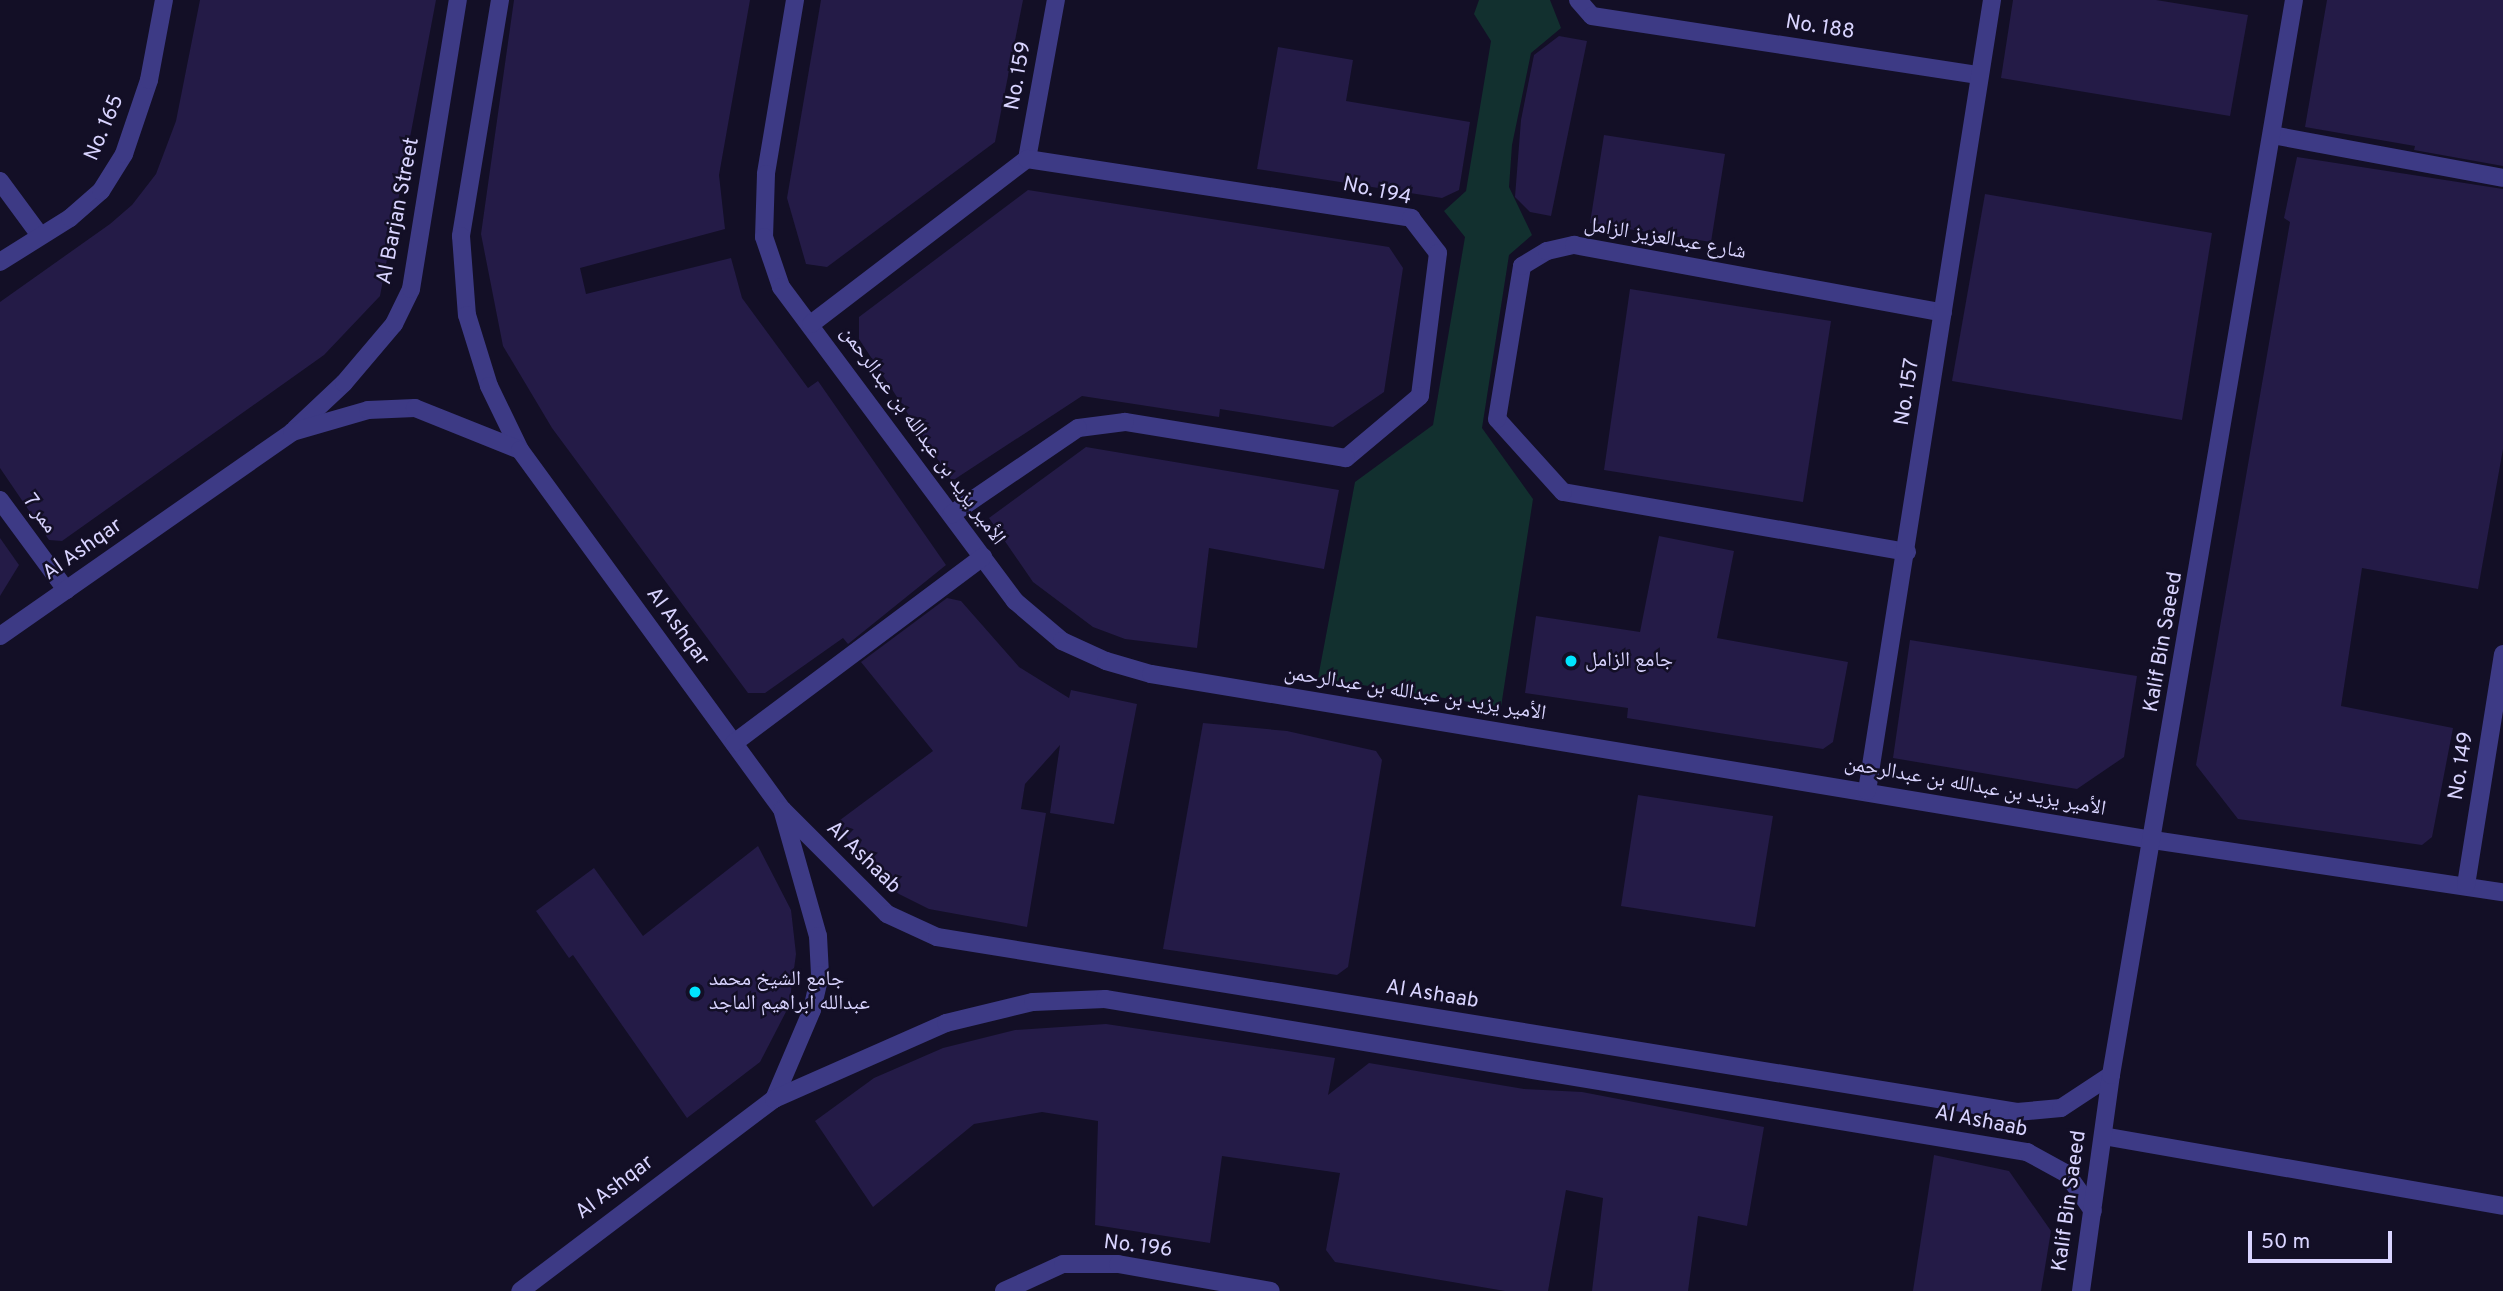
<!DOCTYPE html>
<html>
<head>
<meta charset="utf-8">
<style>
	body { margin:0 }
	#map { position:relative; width:2503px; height:1291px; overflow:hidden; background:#130f26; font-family:Overpass,"Noto Naskh Arabic",sans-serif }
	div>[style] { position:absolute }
	.green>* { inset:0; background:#12302f }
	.building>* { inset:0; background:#241b47 }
	.minor>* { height:18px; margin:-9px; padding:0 9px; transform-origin:9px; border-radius:9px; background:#3d3a85 }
	.dots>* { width:19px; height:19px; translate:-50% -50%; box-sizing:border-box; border:4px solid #130f26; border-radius:50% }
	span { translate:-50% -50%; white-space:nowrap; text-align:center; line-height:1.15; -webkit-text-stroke:5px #130f26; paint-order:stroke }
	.street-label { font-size:21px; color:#d9d4ff }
	.poi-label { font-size:21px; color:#d9d4ff }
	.left { translate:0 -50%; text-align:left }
	.scale { position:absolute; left:2248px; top:1231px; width:144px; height:32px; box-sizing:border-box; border:4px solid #d9d4ff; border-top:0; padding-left:9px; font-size:21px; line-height:24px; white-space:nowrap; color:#d9d4ff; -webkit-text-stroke:5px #130f26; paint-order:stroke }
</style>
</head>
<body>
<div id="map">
	<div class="green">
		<div style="clip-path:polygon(1479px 0,1550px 0,1561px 28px,1531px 53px,1512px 145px,1509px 187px,1532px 235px,1509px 255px,1482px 428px,1533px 499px,1501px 707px,1318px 678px,1355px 482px,1433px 425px,1465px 237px,1444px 211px,1466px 191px,1491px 41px,1474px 14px)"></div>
	</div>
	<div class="building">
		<div style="clip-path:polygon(200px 0,436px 0,380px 296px,324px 355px,62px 541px,49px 540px,0 468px,0 302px,110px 224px,132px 205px,156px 174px,176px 121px)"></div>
		<div style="clip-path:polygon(514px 0,750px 0,719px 175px,725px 229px,580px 268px,586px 294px,731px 258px,742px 298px,808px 388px,818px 381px,946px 565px,848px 644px,843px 638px,765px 693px,748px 693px,552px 428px,503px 346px,481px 234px)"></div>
		<div style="clip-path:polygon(821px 0,1023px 0,995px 142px,827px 267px,806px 264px,787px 198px)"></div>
		<div style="clip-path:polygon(2013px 0,2156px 0,2248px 15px,2230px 116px,2001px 78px)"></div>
		<div style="clip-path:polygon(2327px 0,2503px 0,2503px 166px,2414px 150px,2415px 146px,2305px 127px)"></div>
		<div style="clip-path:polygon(1559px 36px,1587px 41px,1551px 216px,1530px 212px,1515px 197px,1521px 120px,1534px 55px)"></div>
		<div style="clip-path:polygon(1278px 47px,1353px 60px,1346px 101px,1470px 122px,1459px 190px,1442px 198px,1257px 169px)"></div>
		<div style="clip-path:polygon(1604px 135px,1725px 154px,1711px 242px,1590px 223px)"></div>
		<div style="clip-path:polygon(2297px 157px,2503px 189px,2503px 449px,2478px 589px,2362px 568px,2341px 706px,2453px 728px,2432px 837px,2422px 845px,2238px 819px,2196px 765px,2290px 222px,2284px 218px)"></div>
		<div style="clip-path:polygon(1028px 190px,1389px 247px,1403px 268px,1384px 392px,1333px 427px,1220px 409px,1219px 417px,1082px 396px,952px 481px,859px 339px,859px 317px)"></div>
		<div style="clip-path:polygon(1985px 194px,2212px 233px,2182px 420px,1952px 381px)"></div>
		<div style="clip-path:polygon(1630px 289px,1831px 321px,1803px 502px,1604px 470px)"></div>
		<div style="clip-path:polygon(1086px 447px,1339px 490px,1324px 569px,1209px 548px,1197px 648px,1125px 639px,1093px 627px,1033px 582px,989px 518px)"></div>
		<div style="clip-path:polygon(1659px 536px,1734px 551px,1717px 638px,1848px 662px,1833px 742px,1823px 749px,1719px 733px,1627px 718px,1628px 708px,1525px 693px,1536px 616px,1640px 632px)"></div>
		<div style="clip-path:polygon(0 538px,19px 565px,0 596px)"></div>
		<div style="clip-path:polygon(947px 598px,961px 601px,1019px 667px,1069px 698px,1071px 690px,1137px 704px,1114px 824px,1050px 813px,1060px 745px,1025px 784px,1021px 809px,1046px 813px,1027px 927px,929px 909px,899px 894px,875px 876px,836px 823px,933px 751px,861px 662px)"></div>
		<div style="clip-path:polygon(1910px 640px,2137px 676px,2124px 757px,2077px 789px,1893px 758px)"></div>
		<div style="clip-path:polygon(1203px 723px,1287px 731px,1376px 751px,1382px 760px,1348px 967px,1337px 975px,1163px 949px)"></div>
		<div style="clip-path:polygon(1638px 795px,1773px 816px,1755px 927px,1621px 906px)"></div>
		<div style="clip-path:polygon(758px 846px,791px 910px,796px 954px,789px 1006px,760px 1062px,687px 1118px,573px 955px,569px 958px,536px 911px,594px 868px,643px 936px)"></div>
		<div style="clip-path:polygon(1106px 1024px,1335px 1058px,1328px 1095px,1369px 1063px,1524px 1089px,1582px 1092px,1764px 1127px,1747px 1226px,1698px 1216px,1688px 1291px,1592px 1291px,1603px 1198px,1566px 1190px,1548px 1291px,1505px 1291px,1335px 1262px,1326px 1250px,1340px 1173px,1222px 1156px,1210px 1243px,1095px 1225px,1098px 1121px,1042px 1112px,974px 1124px,873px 1207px,815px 1121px,874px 1078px,943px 1048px,1015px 1030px)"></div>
		<div style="clip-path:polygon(1934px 1155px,2009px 1171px,2051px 1231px,2041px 1291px,1913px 1291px)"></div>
	</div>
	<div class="minor">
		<div style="left:500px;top:0;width:239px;rotate:99.4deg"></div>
		<div style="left:461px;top:236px;width:79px;rotate:85.7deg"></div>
		<div style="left:467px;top:315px;width:74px;rotate:72.8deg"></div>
		<div style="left:489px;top:386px;width:71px;rotate:64.2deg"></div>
		<div style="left:795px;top:0;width:176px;rotate:99.5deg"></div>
		<div style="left:766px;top:174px;width:63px;rotate:91.8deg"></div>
		<div style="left:764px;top:237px;width:53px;rotate:71.2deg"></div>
		<div style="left:781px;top:287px;width:392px;rotate:53.3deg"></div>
		<div style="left:1015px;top:601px;width:62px;rotate:40.4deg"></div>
		<div style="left:1062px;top:641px;width:48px;rotate:24.4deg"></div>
		<div style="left:1106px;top:661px;width:47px;rotate:16.1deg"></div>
		<div style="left:1151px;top:674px;width:1016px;rotate:9.41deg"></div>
		<div style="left:2153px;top:840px;width:354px;rotate:8.5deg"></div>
		<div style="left:1578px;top:0;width:21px;rotate:49deg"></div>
		<div style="left:1592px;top:16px;width:391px;rotate:8.7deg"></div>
		<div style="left:2272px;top:135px;width:235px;rotate:10.5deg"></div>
		<div style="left:1027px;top:159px;width:162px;rotate:-79.7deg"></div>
		<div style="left:0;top:181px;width:66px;rotate:53.7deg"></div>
		<div style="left:0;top:262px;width:83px;rotate:-32.2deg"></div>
		<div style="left:70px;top:218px;width:41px;rotate:-41.1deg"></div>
		<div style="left:101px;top:191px;width:44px;rotate:-58.1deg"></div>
		<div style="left:124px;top:154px;width:78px;rotate:-71.3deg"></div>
		<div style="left:149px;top:80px;width:81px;rotate:-79.4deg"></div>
		<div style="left:811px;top:324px;width:272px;rotate:-37.4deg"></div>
		<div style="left:1027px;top:159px;width:389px;rotate:8.7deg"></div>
		<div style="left:1411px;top:218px;width:44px;rotate:52.4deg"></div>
		<div style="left:1438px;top:253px;width:144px;rotate:97.2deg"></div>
		<div style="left:1420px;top:396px;width:97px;rotate:140deg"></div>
		<div style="left:1346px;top:458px;width:224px;rotate:-170.7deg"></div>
		<div style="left:1125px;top:422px;width:47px;rotate:172.7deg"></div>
		<div style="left:1078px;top:428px;width:153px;rotate:145.7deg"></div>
		<div style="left:295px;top:429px;width:67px;rotate:-43.2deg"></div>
		<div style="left:344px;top:383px;width:77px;rotate:-49.7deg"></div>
		<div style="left:394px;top:324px;width:39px;rotate:-64deg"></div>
		<div style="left:411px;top:289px;width:293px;rotate:-80.8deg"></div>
		<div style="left:0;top:500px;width:112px;rotate:53.7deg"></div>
		<div style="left:1907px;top:552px;width:349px;rotate:-170.1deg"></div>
		<div style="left:1563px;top:492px;width:98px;rotate:-132.1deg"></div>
		<div style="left:1497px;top:419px;width:155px;rotate:-80.7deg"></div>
		<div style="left:1522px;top:266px;width:29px;rotate:-31deg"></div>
		<div style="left:1547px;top:251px;width:28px;rotate:-13deg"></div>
		<div style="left:1574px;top:245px;width:375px;rotate:10.4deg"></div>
		<div style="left:0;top:636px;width:356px;rotate:-34.9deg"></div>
		<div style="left:292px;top:432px;width:79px;rotate:-16.1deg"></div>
		<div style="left:368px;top:410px;width:47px;rotate:-2.4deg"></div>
		<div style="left:415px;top:408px;width:113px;rotate:21.8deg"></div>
		<div style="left:520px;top:450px;width:444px;rotate:53.9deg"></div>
		<div style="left:782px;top:809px;width:132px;rotate:74.2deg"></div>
		<div style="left:818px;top:936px;width:39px;rotate:87deg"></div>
		<div style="left:820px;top:975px;width:36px;rotate:103deg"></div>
		<div style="left:812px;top:1010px;width:97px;rotate:113.1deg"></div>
		<div style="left:774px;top:1099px;width:318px;rotate:142.9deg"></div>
		<div style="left:734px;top:743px;width:311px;rotate:-36.8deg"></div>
		<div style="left:1867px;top:791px;width:801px;rotate:-81.02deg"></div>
		<div style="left:783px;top:810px;width:147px;rotate:45deg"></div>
		<div style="left:887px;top:914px;width:55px;rotate:24.7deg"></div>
		<div style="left:937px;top:937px;width:1094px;rotate:9.2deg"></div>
		<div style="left:2017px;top:1112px;width:44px;rotate:-5.2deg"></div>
		<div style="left:2061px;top:1108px;width:60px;rotate:-33.4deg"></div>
		<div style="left:2466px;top:885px;width:234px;rotate:-80.9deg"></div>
		<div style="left:774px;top:1099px;width:188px;rotate:-23.8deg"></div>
		<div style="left:946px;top:1023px;width:89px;rotate:-13.6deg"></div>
		<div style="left:1033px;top:1002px;width:72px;rotate:-2.4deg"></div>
		<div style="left:1105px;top:999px;width:935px;rotate:9.42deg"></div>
		<div style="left:2027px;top:1152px;width:46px;rotate:28.8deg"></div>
		<div style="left:2067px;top:1174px;width:45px;rotate:54.9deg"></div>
		<div style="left:2103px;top:1136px;width:406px;rotate:9.9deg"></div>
		<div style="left:1004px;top:1291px;width:65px;rotate:-24.6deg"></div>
		<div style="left:1063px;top:1264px;width:55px"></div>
		<div style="left:1118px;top:1264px;width:155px;rotate:10deg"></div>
		<div style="left:2081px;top:1291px;width:218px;rotate:-82.1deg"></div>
		<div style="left:2111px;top:1075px;width:1090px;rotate:-80.34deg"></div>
	</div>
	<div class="dots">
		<div style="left:1571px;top:661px;background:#00e5ff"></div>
		<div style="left:695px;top:992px;background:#00e5ff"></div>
	</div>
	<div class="street-label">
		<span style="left:1820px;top:28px;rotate:9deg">No. 188</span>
		<span style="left:1019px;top:76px;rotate:-80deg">No. 159</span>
		<span style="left:105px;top:128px;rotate:-67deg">No. 165</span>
		<span style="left:1377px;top:192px;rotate:12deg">No. 194</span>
		<span style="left:399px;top:211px;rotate:-79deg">Al Barjan Street</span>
		<span style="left:1665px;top:239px;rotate:10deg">شارع عبدالعزيز الزامل</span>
		<span style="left:1908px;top:392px;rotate:-81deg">No. 157</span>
		<span style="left:922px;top:436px;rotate:54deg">الأمير يزيد بن عبدالله بن عبدالرحمن</span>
		<span style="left:39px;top:514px;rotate:54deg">ممر 7</span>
		<span style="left:83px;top:550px;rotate:-35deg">Al Ashqar</span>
		<span style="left:677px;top:627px;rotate:54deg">Al Ashqar</span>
		<span style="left:2164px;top:642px;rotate:-80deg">Kalif Bin Saeed</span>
		<span style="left:1415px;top:694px;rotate:9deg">الأمير يزيد بن عبدالله بن عبدالرحمن</span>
		<span style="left:2462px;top:766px;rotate:-81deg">No. 149</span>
		<span style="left:1975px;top:787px;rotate:10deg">الأمير يزيد بن عبدالله بن عبدالرحمن</span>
		<span style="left:863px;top:858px;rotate:44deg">Al Ashaab</span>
		<span style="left:1432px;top:995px;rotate:9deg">Al Ashaab</span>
		<span style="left:1981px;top:1122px;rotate:11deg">Al Ashaab</span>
		<span style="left:615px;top:1188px;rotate:-37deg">Al Ashqar</span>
		<span style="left:2070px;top:1201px;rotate:-82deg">Kalif Bin Saeed</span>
		<span style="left:1138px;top:1247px;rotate:7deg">No. 196</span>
	</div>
	<div class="poi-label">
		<span class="left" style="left:1585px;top:661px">جامع الزامل</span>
		<span class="left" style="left:709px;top:992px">جامع الشيخ محمد<br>عبدالله ابراهيم الماجد</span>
	</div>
	<div class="scale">50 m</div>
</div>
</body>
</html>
